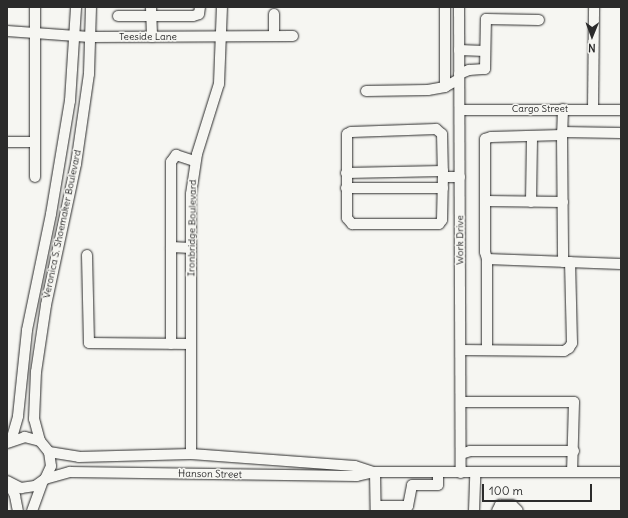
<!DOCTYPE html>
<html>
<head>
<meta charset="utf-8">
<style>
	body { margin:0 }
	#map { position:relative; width:628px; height:518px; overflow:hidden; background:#f6f6f2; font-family:Delius,sans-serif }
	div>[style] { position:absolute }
	.roads { filter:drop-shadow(0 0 1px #2b2b2b) drop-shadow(0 0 1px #2b2b2b) }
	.minor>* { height:10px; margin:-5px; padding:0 5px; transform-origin:5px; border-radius:5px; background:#f6f6f2 }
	span { translate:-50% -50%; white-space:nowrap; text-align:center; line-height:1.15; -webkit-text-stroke:3px #f6f6f2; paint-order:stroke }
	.street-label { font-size:10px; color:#2b2b2b }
	.frame { position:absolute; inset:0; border:8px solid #2b2b2b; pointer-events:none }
	.north { position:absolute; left:572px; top:16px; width:40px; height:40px; -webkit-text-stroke:3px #f6f6f2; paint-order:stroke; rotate:181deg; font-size:11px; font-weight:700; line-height:16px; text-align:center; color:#2b2b2b }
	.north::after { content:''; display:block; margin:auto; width:14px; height:18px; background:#2b2b2b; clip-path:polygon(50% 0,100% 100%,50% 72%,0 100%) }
	.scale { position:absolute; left:482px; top:484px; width:110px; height:18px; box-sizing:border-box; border:2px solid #2b2b2b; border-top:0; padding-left:5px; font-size:12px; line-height:14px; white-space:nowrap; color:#2b2b2b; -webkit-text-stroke:3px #f6f6f2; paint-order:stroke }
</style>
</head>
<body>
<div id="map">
	<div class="roads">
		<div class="minor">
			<div style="left:151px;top:7px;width:30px;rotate:88deg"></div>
			<div style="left:459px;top:7px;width:466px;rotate:89.8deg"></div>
			<div style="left:274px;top:14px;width:22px;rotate:90deg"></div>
			<div style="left:118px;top:16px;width:75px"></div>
			<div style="left:193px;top:16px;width:6px;rotate:-18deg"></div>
			<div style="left:199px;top:14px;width:7px;rotate:-82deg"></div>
			<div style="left:7px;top:31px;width:83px;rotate:4.1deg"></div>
			<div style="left:90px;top:37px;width:203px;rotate:-0.3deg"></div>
			<div style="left:459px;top:50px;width:26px;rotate:2deg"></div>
			<div style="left:459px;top:74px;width:11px;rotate:-22deg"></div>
			<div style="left:469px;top:70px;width:16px;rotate:-4deg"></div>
			<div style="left:485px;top:69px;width:50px;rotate:-88.9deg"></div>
			<div style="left:486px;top:19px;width:53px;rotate:1.1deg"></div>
			<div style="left:445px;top:87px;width:80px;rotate:-90deg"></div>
			<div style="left:366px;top:91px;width:62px;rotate:-0.9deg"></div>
			<div style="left:428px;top:90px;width:17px;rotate:-10deg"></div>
			<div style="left:445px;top:87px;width:16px;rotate:-30deg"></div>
			<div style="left:563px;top:109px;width:26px;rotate:92deg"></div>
			<div style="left:562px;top:135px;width:71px;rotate:178.4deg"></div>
			<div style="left:491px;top:137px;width:6px;rotate:162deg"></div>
			<div style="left:485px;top:139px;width:113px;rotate:90deg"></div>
			<div style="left:485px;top:252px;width:7px;rotate:74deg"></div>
			<div style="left:487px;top:259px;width:134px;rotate:2.1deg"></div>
			<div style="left:593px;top:109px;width:102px;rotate:-89.4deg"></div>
			<div style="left:460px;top:110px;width:161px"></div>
			<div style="left:562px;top:132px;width:59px;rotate:1deg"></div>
			<div style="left:562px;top:135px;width:127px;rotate:89.5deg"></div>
			<div style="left:7px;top:142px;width:28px"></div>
			<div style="left:346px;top:173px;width:97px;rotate:-1.2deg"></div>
			<div style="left:35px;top:177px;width:170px;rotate:-90deg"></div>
			<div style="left:443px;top:177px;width:43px;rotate:-91.3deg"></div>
			<div style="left:442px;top:134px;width:8px;rotate:-140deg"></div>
			<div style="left:436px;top:129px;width:85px;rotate:178deg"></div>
			<div style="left:351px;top:132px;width:4px;rotate:153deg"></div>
			<div style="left:347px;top:134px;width:84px;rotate:90deg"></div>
			<div style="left:347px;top:218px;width:8px;rotate:50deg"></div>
			<div style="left:352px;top:224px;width:87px"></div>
			<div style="left:439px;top:224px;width:5px;rotate:-53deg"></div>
			<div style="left:442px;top:220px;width:43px;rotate:-88.7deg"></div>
			<div style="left:443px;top:177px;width:17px"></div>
			<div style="left:346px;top:188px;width:97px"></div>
			<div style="left:486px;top:201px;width:77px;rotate:0.7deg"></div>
			<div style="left:531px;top:202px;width:65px;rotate:-89.1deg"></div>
			<div style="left:171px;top:247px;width:20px;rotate:3deg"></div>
			<div style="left:87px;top:255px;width:88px;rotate:88.7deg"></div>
			<div style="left:89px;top:343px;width:102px;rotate:0.6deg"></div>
			<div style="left:487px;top:259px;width:90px;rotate:90deg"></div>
			<div style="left:171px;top:344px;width:182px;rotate:-90deg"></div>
			<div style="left:171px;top:162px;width:9px;rotate:-54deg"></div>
			<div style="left:176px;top:155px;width:20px;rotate:18deg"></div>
			<div style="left:461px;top:350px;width:103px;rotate:0.6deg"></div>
			<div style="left:564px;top:351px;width:6px;rotate:-31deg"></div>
			<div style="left:569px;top:348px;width:6px;rotate:-59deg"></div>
			<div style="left:572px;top:343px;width:81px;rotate:-91.4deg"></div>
			<div style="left:461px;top:402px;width:113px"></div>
			<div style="left:574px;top:402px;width:70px;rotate:91.6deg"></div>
			<div style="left:11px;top:441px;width:26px;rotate:-74deg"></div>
			<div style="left:18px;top:416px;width:86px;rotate:-84deg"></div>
			<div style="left:27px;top:330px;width:118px;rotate:-78.3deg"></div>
			<div style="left:51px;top:214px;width:115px;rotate:-80.5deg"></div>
			<div style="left:70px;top:101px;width:94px;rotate:-86.3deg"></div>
			<div style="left:40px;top:441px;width:23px;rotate:-105deg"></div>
			<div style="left:34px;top:419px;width:47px;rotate:-87.6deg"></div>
			<div style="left:36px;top:372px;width:68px;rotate:-81.5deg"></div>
			<div style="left:46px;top:305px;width:144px;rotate:-78deg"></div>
			<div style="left:76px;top:164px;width:91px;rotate:-81.8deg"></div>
			<div style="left:89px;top:74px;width:67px;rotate:-88.3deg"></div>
			<div style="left:49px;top:452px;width:30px;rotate:9deg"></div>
			<div style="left:79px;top:457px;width:112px;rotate:-1.5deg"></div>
			<div style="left:191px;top:454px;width:164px;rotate:4.2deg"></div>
			<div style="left:355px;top:466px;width:20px;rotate:18deg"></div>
			<div style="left:191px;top:454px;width:260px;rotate:-90deg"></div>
			<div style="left:191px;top:194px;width:40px;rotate:-81.5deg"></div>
			<div style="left:197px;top:154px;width:73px;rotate:-72.6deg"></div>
			<div style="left:219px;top:84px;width:77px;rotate:-87.8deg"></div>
			<div style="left:461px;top:454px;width:9px;rotate:-18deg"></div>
			<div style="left:470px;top:451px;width:104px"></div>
			<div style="left:375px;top:472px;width:39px;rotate:89deg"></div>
			<div style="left:45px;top:479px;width:26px;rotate:-16deg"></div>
			<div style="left:70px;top:472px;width:287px;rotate:0.8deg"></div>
			<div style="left:357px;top:476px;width:18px;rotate:-13deg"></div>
			<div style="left:375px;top:472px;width:246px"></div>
			<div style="left:7px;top:481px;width:16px;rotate:27deg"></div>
			<div style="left:21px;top:488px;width:14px;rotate:-8deg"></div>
			<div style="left:35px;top:486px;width:12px;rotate:-35deg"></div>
			<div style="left:45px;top:479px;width:14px;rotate:-65deg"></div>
			<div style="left:51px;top:466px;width:14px;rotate:-98deg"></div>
			<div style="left:49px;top:452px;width:14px;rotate:-129deg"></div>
			<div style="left:40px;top:441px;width:16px;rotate:-165deg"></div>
			<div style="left:25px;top:437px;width:18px;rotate:161deg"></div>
			<div style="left:8px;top:482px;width:16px;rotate:63deg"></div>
			<div style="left:15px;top:496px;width:15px;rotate:79deg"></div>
			<div style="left:377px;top:506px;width:31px"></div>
			<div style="left:408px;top:506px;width:21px;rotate:-79deg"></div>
			<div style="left:412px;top:485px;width:26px"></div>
			<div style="left:438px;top:485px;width:12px;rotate:-90deg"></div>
			<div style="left:32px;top:511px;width:30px;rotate:-70deg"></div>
			<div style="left:474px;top:511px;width:38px;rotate:-88deg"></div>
			<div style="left:497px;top:511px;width:7px;rotate:-63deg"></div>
			<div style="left:500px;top:505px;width:12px"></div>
			<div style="left:512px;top:505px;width:8px;rotate:45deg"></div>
		</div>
	</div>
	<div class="street-label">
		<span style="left:148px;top:37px">Teeside Lane</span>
		<span style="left:540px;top:109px">Cargo Street</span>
		<span style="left:62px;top:224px;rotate:-78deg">Veronica S. Shoemaker Boulevard</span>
		<span style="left:192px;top:228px;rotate:-89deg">Ironbridge Boulevard</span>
		<span style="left:460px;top:240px;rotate:-90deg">Work Drive</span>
		<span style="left:210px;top:474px;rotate:1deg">Hanson Street</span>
	</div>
	<div class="frame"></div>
	<div class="north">N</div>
	<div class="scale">100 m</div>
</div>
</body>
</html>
